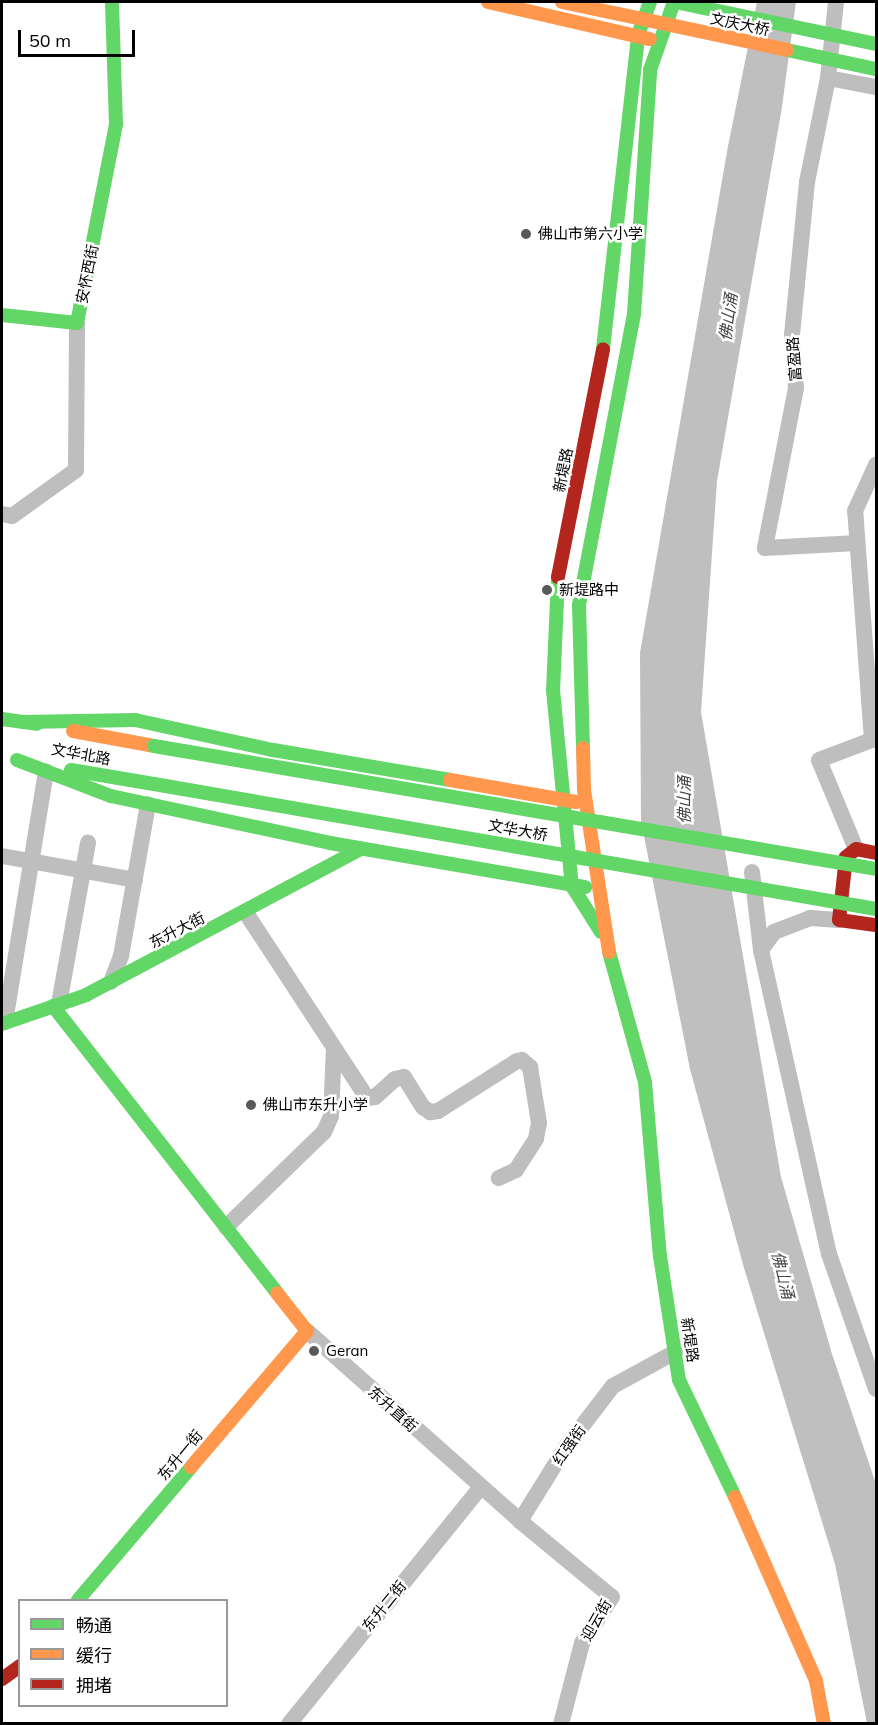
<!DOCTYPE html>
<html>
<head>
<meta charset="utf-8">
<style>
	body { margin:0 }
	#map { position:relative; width:878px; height:1725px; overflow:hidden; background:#fff; font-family:Mulish,"Noto Sans SC",sans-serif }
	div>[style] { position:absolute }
	.water>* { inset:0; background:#bfbfbf }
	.street>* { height:16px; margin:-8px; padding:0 8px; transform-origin:8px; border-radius:8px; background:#bebebe }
	.fast>* { height:14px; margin:-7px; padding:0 7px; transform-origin:7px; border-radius:7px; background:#63d668 }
	.slow>* { height:14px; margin:-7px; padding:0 7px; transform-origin:7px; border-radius:7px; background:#ff974d }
	.jam>* { height:14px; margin:-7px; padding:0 7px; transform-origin:7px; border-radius:7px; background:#b3261e }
	.fast-bridge>* { height:14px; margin:-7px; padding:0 7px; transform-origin:7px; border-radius:7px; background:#63d668 }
	.slow-bridge>* { height:14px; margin:-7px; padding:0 7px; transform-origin:7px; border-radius:7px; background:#ff974d }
	.dots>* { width:16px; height:16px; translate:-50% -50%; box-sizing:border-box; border:3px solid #fff; border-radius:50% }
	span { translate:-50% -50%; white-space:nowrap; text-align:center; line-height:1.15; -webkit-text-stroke:5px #fff; paint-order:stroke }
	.street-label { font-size:15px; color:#000 }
	.poi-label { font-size:15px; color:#000 }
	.left { translate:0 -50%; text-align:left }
	.water-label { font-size:16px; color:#444; font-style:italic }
	.frame { position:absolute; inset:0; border:3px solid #000; pointer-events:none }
	.legend { position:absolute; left:18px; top:1599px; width:210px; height:108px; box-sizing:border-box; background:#fff; border:2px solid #999; margin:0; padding:8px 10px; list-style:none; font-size:18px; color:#000 }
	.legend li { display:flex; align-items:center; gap:12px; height:30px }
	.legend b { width:30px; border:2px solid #999 }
	.scale { position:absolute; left:18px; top:30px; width:117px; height:27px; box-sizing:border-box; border:3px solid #000; border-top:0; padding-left:8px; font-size:18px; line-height:21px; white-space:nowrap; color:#000; -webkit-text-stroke:4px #fff; paint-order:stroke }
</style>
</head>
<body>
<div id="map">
	<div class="water">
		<div style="clip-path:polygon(757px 2px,796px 2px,782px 107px,717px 481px,701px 712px,781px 1177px,832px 1354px,876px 1484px,876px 1723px,867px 1723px,835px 1564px,744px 1268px,690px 1069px,641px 821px,640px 653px,728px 146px)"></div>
	</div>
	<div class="street">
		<div style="left:836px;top:2px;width:76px;rotate:96deg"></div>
		<div style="left:828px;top:78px;width:49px;rotate:10.6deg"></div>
		<div style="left:828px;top:78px;width:106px;rotate:101.4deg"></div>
		<div style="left:807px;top:182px;width:153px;rotate:95.6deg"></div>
		<div style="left:792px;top:334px;width:54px;rotate:85.8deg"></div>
		<div style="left:796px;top:388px;width:163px;rotate:101deg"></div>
		<div style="left:765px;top:548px;width:92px;rotate:-3.1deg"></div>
		<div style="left:2px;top:514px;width:10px;rotate:11deg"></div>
		<div style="left:12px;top:516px;width:79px;rotate:-35.7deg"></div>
		<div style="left:76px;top:470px;width:147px;rotate:-89.6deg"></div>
		<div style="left:856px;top:849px;width:96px;rotate:-112.6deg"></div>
		<div style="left:819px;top:760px;width:57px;rotate:-20.7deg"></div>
		<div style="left:872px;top:740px;width:230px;rotate:-94.2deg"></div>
		<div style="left:855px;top:511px;width:51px;rotate:-65.5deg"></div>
		<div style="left:2px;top:856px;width:135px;rotate:10.2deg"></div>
		<div style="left:752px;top:872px;width:79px;rotate:83.4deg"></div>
		<div style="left:761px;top:950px;width:312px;rotate:77.4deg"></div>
		<div style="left:829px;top:1254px;width:143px;rotate:70.8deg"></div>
		<div style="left:246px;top:913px;width:221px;rotate:56.8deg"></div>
		<div style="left:367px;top:1098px;width:8px;rotate:-7deg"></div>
		<div style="left:375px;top:1097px;width:27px;rotate:-42deg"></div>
		<div style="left:395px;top:1079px;width:9px;rotate:-13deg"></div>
		<div style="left:404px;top:1077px;width:36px;rotate:58deg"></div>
		<div style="left:423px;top:1107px;width:9px;rotate:36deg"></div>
		<div style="left:430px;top:1112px;width:8px;rotate:-7deg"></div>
		<div style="left:438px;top:1111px;width:93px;rotate:-32.3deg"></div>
		<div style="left:517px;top:1061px;width:5px;rotate:-11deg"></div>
		<div style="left:522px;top:1060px;width:11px;rotate:41deg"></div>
		<div style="left:530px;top:1067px;width:57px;rotate:80.9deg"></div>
		<div style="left:539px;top:1123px;width:16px;rotate:101deg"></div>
		<div style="left:536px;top:1139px;width:37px;rotate:123deg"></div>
		<div style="left:516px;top:1170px;width:19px;rotate:155deg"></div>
		<div style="left:761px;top:950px;width:22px;rotate:-54deg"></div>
		<div style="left:774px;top:932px;width:39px;rotate:-21deg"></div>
		<div style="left:810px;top:918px;width:29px;rotate:4deg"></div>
		<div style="left:111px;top:982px;width:28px;rotate:-69deg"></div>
		<div style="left:121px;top:956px;width:154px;rotate:-79.9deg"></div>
		<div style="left:59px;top:1004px;width:164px;rotate:-79.8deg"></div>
		<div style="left:5px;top:1022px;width:254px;rotate:-80.7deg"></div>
		<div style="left:226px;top:1227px;width:136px;rotate:-44.1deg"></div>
		<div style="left:324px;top:1132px;width:17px;rotate:-66deg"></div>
		<div style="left:331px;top:1116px;width:68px;rotate:-87.5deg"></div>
		<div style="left:307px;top:1331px;width:285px;rotate:41.7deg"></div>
		<div style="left:520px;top:1521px;width:87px;rotate:-58.1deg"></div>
		<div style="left:566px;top:1447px;width:77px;rotate:-52.4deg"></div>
		<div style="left:613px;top:1386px;width:71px;rotate:-28.7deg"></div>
		<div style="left:520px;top:1521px;width:119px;rotate:39.6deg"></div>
		<div style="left:612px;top:1597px;width:55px;rotate:123.1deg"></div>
		<div style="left:582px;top:1643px;width:84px;rotate:104.5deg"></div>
		<div style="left:289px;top:1724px;width:304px;rotate:-51deg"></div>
	</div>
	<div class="fast">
		<div style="left:2px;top:315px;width:75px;rotate:6.1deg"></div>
		<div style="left:77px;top:323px;width:203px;rotate:-78.9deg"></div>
		<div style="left:116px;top:124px;width:122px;rotate:-91.9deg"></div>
		<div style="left:603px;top:349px;width:316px;rotate:-83.6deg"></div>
		<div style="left:638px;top:35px;width:35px;rotate:-70deg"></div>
		<div style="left:558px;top:577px;width:113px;rotate:92.5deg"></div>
		<div style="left:553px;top:690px;width:197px;rotate:84.5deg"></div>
		<div style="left:572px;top:886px;width:54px;rotate:57.8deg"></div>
		<div style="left:2px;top:719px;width:35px;rotate:8deg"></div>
		<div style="left:23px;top:722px;width:112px;rotate:-1deg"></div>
		<div style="left:135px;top:720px;width:141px;rotate:12.3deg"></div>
		<div style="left:273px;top:750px;width:180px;rotate:9.6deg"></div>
		<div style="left:583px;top:748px;width:143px;rotate:-91.6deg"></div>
		<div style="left:579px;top:605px;width:296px;rotate:-79.3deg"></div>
		<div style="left:634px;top:314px;width:245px;rotate:-86.2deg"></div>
		<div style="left:650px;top:70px;width:72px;rotate:-70.6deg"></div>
		<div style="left:17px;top:760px;width:101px;rotate:21deg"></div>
		<div style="left:111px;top:796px;width:224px;rotate:12.1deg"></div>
		<div style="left:330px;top:843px;width:259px;rotate:9.8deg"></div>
		<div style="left:71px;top:770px;width:84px;rotate:9.6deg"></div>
		<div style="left:609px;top:952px;width:135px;rotate:74.5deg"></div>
		<div style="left:645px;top:1082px;width:175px;rotate:85.1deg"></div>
		<div style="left:660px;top:1256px;width:125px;rotate:81.3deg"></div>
		<div style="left:679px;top:1380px;width:130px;rotate:64.4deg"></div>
		<div style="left:53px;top:1006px;width:364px;rotate:52deg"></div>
		<div style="left:2px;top:1024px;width:89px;rotate:-19deg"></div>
		<div style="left:86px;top:995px;width:311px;rotate:-28deg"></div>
		<div style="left:78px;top:1600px;width:175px;rotate:-49.6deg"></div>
	</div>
	<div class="slow">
		<div style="left:488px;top:2px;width:166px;rotate:12.9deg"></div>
		<div style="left:73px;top:731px;width:82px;rotate:10.5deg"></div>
		<div style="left:583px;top:748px;width:42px;rotate:88.6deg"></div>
		<div style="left:584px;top:790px;width:164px;rotate:81.2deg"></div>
		<div style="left:450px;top:780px;width:128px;rotate:9.9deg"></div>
		<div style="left:191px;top:1467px;width:179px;rotate:-49.5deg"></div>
		<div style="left:307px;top:1331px;width:48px;rotate:-128.3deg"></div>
		<div style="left:735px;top:1497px;width:201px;rotate:66.2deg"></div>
		<div style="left:816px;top:1681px;width:44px;rotate:79.5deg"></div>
	</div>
	<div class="jam">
		<div style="left:558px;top:577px;width:232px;rotate:-78.8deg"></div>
		<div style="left:876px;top:853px;width:20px;rotate:-169deg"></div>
		<div style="left:856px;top:849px;width:13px;rotate:141deg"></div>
		<div style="left:846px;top:857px;width:63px;rotate:96.3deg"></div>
		<div style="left:839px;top:920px;width:37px;rotate:8deg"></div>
		<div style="left:2px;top:1679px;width:22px;rotate:-36deg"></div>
	</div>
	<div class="fast-bridge">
		<div style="left:675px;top:2px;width:205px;rotate:11.8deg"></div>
		<div style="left:787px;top:50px;width:91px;rotate:12.1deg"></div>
		<div style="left:154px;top:746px;width:732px;rotate:9.67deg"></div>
		<div style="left:154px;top:784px;width:733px;rotate:9.82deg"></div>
	</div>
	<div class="slow-bridge">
		<div style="left:562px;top:2px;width:230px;rotate:12deg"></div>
	</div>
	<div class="dots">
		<div style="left:526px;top:234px;background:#595959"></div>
		<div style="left:547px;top:590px;background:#595959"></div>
		<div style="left:251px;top:1105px;background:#595959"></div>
		<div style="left:314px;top:1351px;background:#595959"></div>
	</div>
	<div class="street-label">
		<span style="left:740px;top:24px;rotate:12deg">文庆大桥</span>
		<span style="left:87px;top:274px;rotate:-79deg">安怀西街</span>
		<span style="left:794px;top:359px;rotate:-94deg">富盈路</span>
		<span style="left:563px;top:470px;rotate:-79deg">新堤路</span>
		<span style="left:81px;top:754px;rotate:10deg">文华北路</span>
		<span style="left:518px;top:830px;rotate:10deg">文华大桥</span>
		<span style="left:177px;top:930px;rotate:-27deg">东升大街</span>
		<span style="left:690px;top:1340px;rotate:81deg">新堤路</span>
		<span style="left:393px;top:1409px;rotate:42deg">东升直街</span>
		<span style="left:569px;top:1445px;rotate:-55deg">红强街</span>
		<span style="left:180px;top:1455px;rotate:-50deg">东升一街</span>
		<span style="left:384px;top:1606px;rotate:-51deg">东升二街</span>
		<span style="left:596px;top:1620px;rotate:-60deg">迎云街</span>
	</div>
	<div class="poi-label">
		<span class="left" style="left:538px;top:234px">佛山市第六小学</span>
		<span class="left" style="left:559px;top:590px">新堤路中</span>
		<span class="left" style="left:263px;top:1105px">佛山市东升小学</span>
		<span class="left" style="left:326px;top:1351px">Geran</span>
	</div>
	<div class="water-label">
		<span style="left:728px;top:317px;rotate:-82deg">佛山涌</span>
		<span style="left:684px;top:800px;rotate:-90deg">佛山涌</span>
		<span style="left:783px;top:1275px;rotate:76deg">佛山涌</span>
	</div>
	<div class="frame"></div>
	<ul class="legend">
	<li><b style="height:8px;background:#63d668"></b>畅通</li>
	<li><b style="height:8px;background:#ff974d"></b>缓行</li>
	<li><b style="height:8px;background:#b3261e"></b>拥堵</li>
	</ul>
	<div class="scale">50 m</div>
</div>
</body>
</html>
